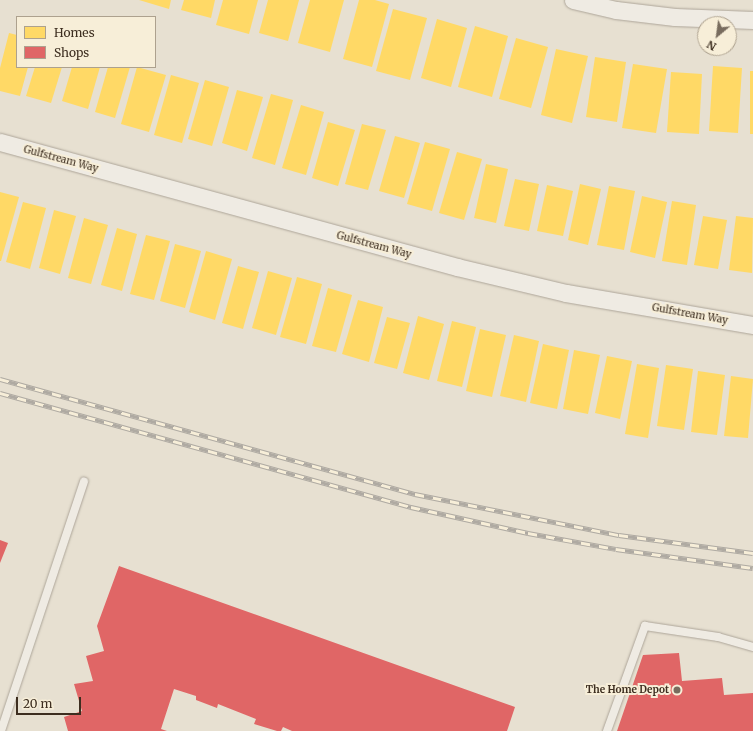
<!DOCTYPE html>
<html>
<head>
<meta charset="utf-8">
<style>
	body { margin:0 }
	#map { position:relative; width:753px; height:731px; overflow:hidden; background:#e7e0d1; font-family:Merriweather,serif }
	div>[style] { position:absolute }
	.homes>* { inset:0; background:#ffd966 }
	.shops>* { inset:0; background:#e06666 }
	.roads { filter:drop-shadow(0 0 1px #ada599) drop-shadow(0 0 1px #ada599) }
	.lane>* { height:8px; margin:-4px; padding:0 4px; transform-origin:4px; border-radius:4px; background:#efebe3 }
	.street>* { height:17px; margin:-8.5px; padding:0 8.5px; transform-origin:8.5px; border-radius:8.5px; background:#efebe3 }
	.rail>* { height:4.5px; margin-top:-2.25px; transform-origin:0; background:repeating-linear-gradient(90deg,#f7eed8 0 9px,#afaaa2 0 18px); box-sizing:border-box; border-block:1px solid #afaaa2 }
	.dots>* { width:11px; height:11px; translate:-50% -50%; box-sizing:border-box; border:2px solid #f7eed8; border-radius:50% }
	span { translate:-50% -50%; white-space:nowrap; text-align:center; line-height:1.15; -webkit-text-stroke:4px #f7eed8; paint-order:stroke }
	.street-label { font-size:10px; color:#3d2e20 }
	.poi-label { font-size:10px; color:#3d2e20; font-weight:700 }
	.right { translate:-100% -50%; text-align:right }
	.legend { position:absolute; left:16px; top:16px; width:140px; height:52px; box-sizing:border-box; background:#f7eed8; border:1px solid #ada18e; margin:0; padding:5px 7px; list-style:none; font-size:12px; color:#3d2e20 }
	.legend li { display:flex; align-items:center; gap:8px; height:20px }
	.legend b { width:20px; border:1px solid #ada18e }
	.north { position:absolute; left:697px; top:16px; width:40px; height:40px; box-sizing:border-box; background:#f7eed8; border:1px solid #ada18e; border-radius:50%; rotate:209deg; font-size:11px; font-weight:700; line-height:16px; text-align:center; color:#3d2e20 }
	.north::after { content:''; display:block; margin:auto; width:14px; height:18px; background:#786c5e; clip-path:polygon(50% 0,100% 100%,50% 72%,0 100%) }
	.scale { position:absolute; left:16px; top:697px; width:65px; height:18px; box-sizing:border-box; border:2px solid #3d2e20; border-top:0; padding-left:5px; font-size:12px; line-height:14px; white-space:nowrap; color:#3d2e20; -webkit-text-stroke:3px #f7eed8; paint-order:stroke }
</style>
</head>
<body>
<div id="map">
	<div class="homes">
		<div style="clip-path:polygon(139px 0,171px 0,169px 9px)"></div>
		<div style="clip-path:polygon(184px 0,215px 0,211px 18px,181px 10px)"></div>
		<div style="clip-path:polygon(223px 0,258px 0,249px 34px,216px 25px)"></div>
		<div style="clip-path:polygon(268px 0,299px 0,288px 41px,259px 33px)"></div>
		<div style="clip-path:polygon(310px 0,344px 0,330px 52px,298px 43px)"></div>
		<div style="clip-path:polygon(359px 0,375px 0,389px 4px,372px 67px,343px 59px)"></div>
		<div style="clip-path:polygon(393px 9px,427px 18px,410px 80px,376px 71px)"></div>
		<div style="clip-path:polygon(437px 19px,467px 28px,451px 87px,421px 78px)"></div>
		<div style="clip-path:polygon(475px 26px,508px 36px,492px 97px,458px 87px)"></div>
		<div style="clip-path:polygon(9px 33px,17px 35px,17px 67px,28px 67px,20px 96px,0 91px,0 68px)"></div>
		<div style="clip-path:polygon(516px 38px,548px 47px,531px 108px,499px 99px)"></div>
		<div style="clip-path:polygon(556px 49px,588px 56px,572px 123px,541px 115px)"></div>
		<div style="clip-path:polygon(595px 57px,626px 62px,617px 122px,586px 117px)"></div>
		<div style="clip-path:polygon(633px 64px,667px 69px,656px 133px,622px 128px)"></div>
		<div style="clip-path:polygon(713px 66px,742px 68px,738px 133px,709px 131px)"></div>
		<div style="clip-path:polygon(35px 67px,62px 67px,51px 103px,26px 96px)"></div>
		<div style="clip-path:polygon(72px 67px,100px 67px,88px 109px,62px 101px)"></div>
		<div style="clip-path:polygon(108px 67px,130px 67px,115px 118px,95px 112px)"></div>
		<div style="clip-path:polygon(137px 67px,166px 75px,149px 132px,121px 124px)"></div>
		<div style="clip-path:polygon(750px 71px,753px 71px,753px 134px,750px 134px)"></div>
		<div style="clip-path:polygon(671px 72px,702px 74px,699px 134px,667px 132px)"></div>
		<div style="clip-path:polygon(171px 75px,199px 83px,182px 143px,154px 135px)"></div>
		<div style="clip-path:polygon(205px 80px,229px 87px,212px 146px,188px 139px)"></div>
		<div style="clip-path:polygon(237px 90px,263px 97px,247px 151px,222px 143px)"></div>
		<div style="clip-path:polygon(271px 94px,293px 100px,275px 165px,252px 158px)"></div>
		<div style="clip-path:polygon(301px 105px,324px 112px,306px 175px,282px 168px)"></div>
		<div style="clip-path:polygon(328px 122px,355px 130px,338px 186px,312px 178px)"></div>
		<div style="clip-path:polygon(362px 124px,386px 130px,368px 190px,345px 184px)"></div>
		<div style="clip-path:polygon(395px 136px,420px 143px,404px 198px,379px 191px)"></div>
		<div style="clip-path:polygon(425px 142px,450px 149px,432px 211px,407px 204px)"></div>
		<div style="clip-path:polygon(457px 152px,482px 159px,464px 220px,439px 213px)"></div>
		<div style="clip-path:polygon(486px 164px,508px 169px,496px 223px,474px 218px)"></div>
		<div style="clip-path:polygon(515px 179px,539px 184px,529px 231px,504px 226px)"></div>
		<div style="clip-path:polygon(580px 184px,601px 189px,588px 245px,568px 240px)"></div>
		<div style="clip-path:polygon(547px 185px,573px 191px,563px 236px,537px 231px)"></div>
		<div style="clip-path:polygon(609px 186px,635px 191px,624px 250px,597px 245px)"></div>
		<div style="clip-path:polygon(0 192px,19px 197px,1px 261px,0 261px)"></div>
		<div style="clip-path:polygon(642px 196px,667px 202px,655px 258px,630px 252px)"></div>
		<div style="clip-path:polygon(672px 201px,696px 205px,687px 265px,662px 261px)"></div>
		<div style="clip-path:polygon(23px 202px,46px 208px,30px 269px,6px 262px)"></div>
		<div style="clip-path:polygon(54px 210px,76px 216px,60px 274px,39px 268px)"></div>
		<div style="clip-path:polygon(703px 216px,727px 220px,718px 269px,694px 265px)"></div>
		<div style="clip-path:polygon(736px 216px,753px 218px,752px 273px,729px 270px)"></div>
		<div style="clip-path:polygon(84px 218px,108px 225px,91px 284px,68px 278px)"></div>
		<div style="clip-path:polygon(117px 228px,137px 234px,122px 291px,101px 285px)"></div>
		<div style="clip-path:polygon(146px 235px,170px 241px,154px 300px,130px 294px)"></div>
		<div style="clip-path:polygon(175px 244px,201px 251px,185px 308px,160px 301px)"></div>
		<div style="clip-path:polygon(206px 251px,232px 259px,215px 320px,189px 312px)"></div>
		<div style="clip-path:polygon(238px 266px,259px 272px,243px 329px,222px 323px)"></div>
		<div style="clip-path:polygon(268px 271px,292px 278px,276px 335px,252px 328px)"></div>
		<div style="clip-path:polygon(297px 277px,322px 284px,306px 344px,280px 337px)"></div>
		<div style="clip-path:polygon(328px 288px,352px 295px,336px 352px,312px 346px)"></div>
		<div style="clip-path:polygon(358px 300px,383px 307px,369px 362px,342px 354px)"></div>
		<div style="clip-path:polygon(418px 316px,444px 324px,429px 380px,403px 373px)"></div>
		<div style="clip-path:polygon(387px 317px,410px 323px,397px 369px,374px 363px)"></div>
		<div style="clip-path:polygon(452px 321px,476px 327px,462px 387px,437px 381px)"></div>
		<div style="clip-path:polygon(480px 329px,506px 335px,492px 397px,466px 391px)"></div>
		<div style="clip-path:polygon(514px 335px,539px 341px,526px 402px,500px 396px)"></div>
		<div style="clip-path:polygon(543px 344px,569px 350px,557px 409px,530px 403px)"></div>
		<div style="clip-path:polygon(574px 350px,600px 355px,588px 414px,563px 409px)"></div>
		<div style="clip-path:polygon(607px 356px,632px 361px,620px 419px,595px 413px)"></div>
		<div style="clip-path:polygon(637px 364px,659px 368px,648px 438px,625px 434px)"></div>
		<div style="clip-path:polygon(666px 365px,693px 369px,684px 430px,657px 426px)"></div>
		<div style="clip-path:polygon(698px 371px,725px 375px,717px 435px,691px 432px)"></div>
		<div style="clip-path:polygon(731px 376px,753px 379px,748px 438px,724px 436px)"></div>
	</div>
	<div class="shops">
		<div style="clip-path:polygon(0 540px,8px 543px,0 563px)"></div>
		<div style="clip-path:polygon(119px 566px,515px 707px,507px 731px,292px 731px,283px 727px,281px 731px,277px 731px,254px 724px,256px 719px,218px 704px,217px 708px,196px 700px,196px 696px,174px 689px,161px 729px,167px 731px,68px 731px,64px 717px,82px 711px,74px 684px,93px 681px,86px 656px,104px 651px,97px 626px)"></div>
		<div style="clip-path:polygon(679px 653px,682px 681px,722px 678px,724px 695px,753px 693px,753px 731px,617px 731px,643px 655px)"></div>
	</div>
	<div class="roads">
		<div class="lane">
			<div style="left:1px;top:731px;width:263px;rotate:-71.6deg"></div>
			<div style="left:607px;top:731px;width:112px;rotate:-70.1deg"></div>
			<div style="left:645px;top:626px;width:74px;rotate:8.6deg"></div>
			<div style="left:718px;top:637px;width:36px;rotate:16deg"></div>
		</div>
		<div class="street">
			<div style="left:573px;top:0;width:44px;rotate:13.1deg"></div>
			<div style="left:616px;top:10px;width:59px;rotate:6.8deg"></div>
			<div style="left:675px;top:17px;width:78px;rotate:2.2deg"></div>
			<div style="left:0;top:142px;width:474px;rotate:15.3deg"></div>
			<div style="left:457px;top:267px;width:112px;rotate:13.4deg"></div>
			<div style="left:566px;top:293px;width:190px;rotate:9.7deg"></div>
		</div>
	</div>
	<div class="rail">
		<div style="left:0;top:379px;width:431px;rotate:15.5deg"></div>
		<div style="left:415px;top:494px;width:208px;rotate:11.4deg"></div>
		<div style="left:619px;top:535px;width:135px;rotate:7.7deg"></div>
		<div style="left:0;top:393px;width:427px;rotate:15.5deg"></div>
		<div style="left:411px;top:507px;width:120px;rotate:12.5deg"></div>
		<div style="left:528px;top:533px;width:89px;rotate:10.3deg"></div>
		<div style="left:616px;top:549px;width:138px;rotate:7.9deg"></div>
	</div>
	<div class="dots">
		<div style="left:677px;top:690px;background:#786c5e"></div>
	</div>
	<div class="street-label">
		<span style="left:61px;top:159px;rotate:15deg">Gulfstream Way</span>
		<span style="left:374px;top:245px;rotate:15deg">Gulfstream Way</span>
		<span style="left:690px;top:314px;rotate:10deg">Gulfstream Way</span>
	</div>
	<div class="poi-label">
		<span class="right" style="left:669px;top:690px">The Home Depot</span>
	</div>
	<ul class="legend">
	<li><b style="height:11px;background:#ffd966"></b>Homes</li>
	<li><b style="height:11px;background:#e06666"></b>Shops</li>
	</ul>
	<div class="north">N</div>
	<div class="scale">20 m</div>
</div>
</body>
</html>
